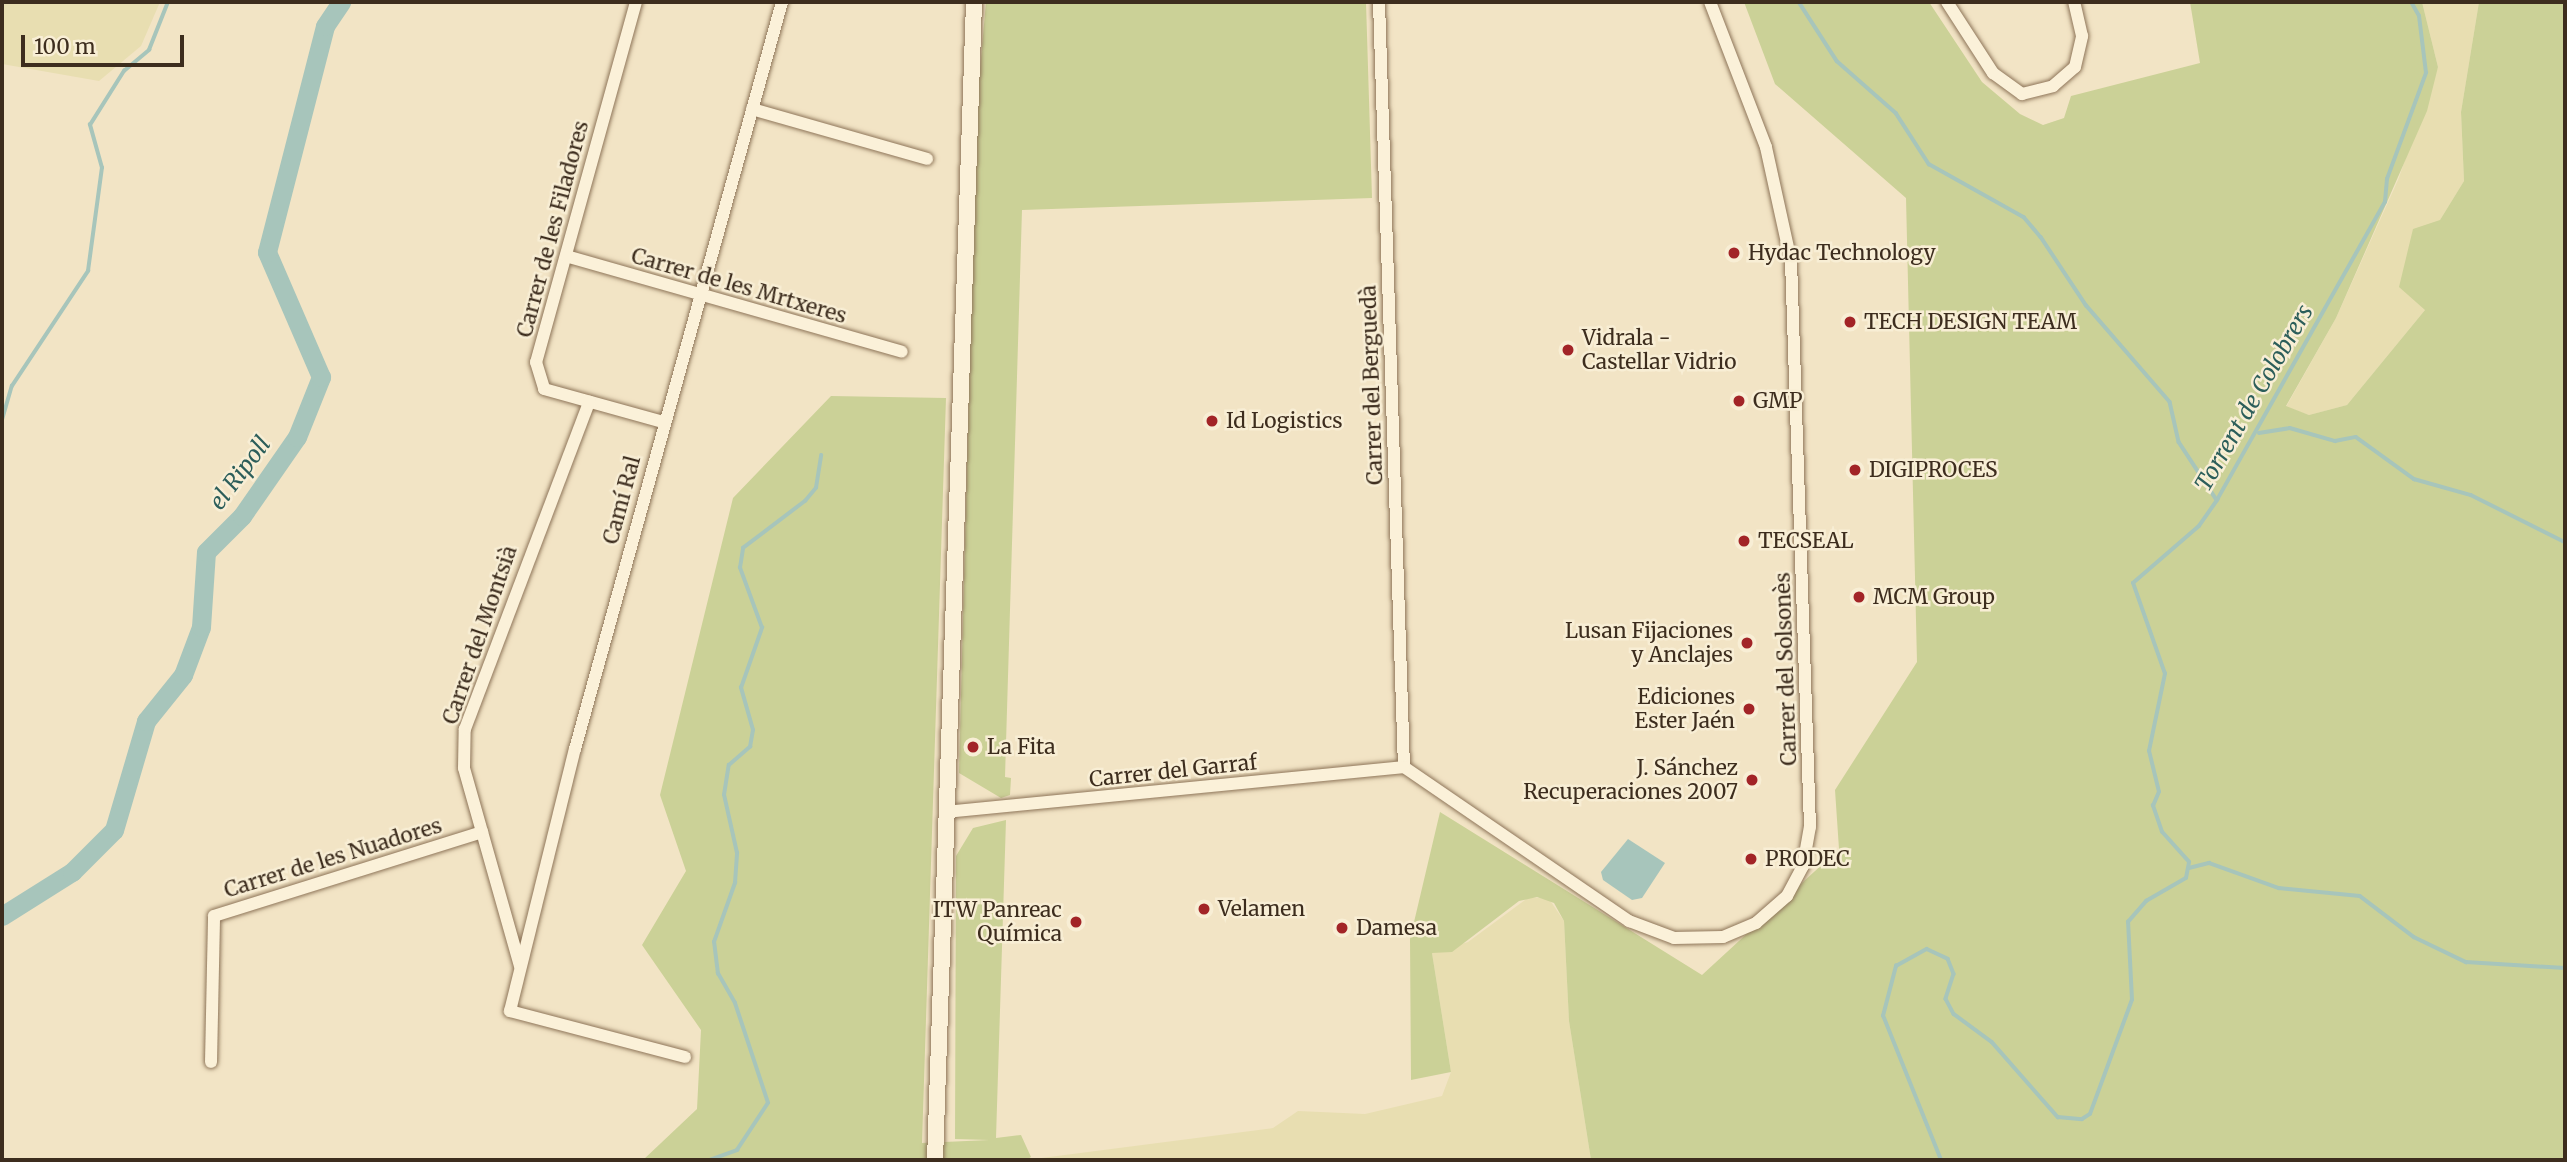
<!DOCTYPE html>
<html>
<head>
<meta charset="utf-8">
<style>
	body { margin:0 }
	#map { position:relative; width:2567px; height:1162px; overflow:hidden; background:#f2e4c5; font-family:Merriweather,serif }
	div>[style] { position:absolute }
	.farmland>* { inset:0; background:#e8deb1 }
	.green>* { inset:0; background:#cbd197 }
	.water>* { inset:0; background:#a7c5bb }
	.stream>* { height:3.5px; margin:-1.75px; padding:0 1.75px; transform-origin:1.75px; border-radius:1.75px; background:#a7c5bb }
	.river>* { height:19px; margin:-9.5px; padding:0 9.5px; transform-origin:9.5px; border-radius:9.5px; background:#a7c5bb }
	.roads { filter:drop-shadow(0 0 2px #8e7559) drop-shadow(0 0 2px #8e7559) }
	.minor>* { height:12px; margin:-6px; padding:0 6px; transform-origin:6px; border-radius:6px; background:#fbf1d9 }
	.tertiary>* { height:16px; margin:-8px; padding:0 8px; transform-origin:8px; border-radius:8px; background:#fbf1d9 }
	.dots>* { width:19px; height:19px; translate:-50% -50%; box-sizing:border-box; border:4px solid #f8eed5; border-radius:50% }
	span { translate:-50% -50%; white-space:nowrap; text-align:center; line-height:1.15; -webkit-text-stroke:5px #f8eed5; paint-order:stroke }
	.street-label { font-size:21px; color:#3d2d1e }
	.poi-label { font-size:21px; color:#3d2d1e }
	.left { translate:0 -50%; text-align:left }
	.right { translate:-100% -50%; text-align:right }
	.water-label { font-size:23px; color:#2c5e5a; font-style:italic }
	.frame { position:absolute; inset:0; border:4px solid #3d2d1e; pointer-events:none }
	.scale { position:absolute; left:21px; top:35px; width:163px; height:32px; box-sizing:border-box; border:4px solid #3d2d1e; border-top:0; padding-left:9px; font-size:21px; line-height:24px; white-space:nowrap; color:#3d2d1e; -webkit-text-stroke:5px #f8eed5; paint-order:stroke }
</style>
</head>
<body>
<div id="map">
	<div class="farmland">
		<div style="clip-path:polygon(2px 2px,160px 2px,141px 46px,99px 81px,2px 64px)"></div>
		<div style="clip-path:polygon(2422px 2px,2479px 2px,2461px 112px,2464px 181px,2440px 220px,2425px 310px,2347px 405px,2309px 415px,2286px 407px,2336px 318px,2398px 180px,2438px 67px)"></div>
		<div style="clip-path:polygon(1529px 897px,1549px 899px,1564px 921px,1569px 1021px,1591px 1160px,1026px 1160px,1273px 1128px,1298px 1111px,1365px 1114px,1442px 1096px,1451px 1072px,1432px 953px,1468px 942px)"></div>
	</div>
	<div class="green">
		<div style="clip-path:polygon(986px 2px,1366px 2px,1372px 198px,1022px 210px,1005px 777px,1011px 778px,1010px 795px,1001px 798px,959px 773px,976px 114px)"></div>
		<div style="clip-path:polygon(1744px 2px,1929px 2px,1982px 82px,2020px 114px,2043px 125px,2064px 118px,2071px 96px,2200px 63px,2190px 2px,2422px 2px,2438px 67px,2427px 111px,2336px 318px,2286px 406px,2309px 415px,2347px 405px,2425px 310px,2399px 287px,2413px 229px,2440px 220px,2464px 181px,2461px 112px,2479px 2px,2565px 2px,2565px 1160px,1591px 1160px,1569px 1021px,1564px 921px,1554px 903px,1537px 897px,1519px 901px,1452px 952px,1432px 953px,1451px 1072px,1411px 1080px,1410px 939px,1440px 812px,1702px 975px,1839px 849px,1835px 790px,1917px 662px,1906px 198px,1775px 84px)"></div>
		<div style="clip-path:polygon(831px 396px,946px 398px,922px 1143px,989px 1140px,955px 1139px,956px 856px,973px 828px,1006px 820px,996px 1138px,1021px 1135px,1031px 1157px,1026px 1160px,643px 1160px,697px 1109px,701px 1030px,642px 945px,686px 871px,660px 795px,733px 498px)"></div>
	</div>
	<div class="water">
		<div style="clip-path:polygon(1628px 839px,1665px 863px,1642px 898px,1632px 900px,1603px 880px,1601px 872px)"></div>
	</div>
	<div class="stream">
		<div style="left:1799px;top:2px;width:70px;rotate:57.2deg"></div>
		<div style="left:1837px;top:61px;width:79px;rotate:41.4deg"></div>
		<div style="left:1896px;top:113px;width:61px;rotate:57.1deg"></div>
		<div style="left:1929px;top:164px;width:109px;rotate:29.2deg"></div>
		<div style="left:2024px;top:217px;width:26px;rotate:50deg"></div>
		<div style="left:2041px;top:237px;width:82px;rotate:56.5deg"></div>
		<div style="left:2086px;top:305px;width:128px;rotate:49.1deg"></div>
		<div style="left:2170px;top:402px;width:41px;rotate:77.3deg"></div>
		<div style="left:2179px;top:442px;width:69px;rotate:56.8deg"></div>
		<div style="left:2px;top:420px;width:35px;rotate:-74deg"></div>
		<div style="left:12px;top:386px;width:138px;rotate:-56.5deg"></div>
		<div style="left:88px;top:271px;width:104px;rotate:-82.3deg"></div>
		<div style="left:102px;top:168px;width:45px;rotate:-105.6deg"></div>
		<div style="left:90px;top:125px;width:64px;rotate:-57.8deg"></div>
		<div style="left:124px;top:71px;width:33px;rotate:-40deg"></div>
		<div style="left:149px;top:50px;width:52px;rotate:-68.4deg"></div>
		<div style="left:2259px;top:433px;width:31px;rotate:-9deg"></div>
		<div style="left:2290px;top:428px;width:47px;rotate:16.1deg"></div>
		<div style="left:2335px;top:441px;width:21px;rotate:-11deg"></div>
		<div style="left:2356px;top:437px;width:72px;rotate:35.9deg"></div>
		<div style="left:2414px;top:479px;width:59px;rotate:15.7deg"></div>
		<div style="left:2471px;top:495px;width:105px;rotate:26.6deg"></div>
		<div style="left:2189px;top:868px;width:21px;rotate:-14deg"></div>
		<div style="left:2209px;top:863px;width:74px;rotate:19.7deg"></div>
		<div style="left:2279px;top:888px;width:81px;rotate:5.6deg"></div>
		<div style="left:2360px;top:896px;width:68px;rotate:37.2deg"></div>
		<div style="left:2414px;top:937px;width:58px;rotate:25.7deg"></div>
		<div style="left:2466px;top:962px;width:99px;rotate:3.5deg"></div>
		<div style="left:710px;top:1160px;width:29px;rotate:-20deg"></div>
		<div style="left:737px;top:1150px;width:56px;rotate:-56.6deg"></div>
		<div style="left:768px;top:1103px;width:105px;rotate:-108.3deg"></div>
		<div style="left:735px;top:1003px;width:34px;rotate:-120deg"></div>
		<div style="left:718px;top:974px;width:32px;rotate:-97deg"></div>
		<div style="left:714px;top:942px;width:63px;rotate:-70.4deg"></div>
		<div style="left:735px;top:883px;width:30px;rotate:-86deg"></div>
		<div style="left:737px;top:853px;width:59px;rotate:-102.6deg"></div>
		<div style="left:724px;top:795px;width:30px;rotate:-81deg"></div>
		<div style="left:729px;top:765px;width:28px;rotate:-41deg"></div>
		<div style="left:750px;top:747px;width:17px;rotate:-80deg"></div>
		<div style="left:753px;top:730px;width:44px;rotate:-105.9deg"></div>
		<div style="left:741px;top:688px;width:64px;rotate:-70.7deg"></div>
		<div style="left:762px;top:628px;width:64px;rotate:-110.1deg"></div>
		<div style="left:740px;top:568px;width:20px;rotate:-81deg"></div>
		<div style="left:743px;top:548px;width:78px;rotate:-37.2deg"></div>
		<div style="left:805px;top:501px;width:17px;rotate:-50deg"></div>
		<div style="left:816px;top:488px;width:33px;rotate:-81deg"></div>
		<div style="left:1941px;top:1160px;width:155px;rotate:-111.9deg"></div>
		<div style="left:1883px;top:1016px;width:52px;rotate:-75.4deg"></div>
		<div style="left:1896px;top:966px;width:35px;rotate:-29deg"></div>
		<div style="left:1927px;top:949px;width:23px;rotate:25deg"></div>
		<div style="left:1948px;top:959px;width:16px;rotate:68deg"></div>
		<div style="left:1954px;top:974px;width:26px;rotate:108deg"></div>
		<div style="left:1946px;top:999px;width:17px;rotate:62deg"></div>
		<div style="left:1954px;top:1014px;width:47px;rotate:36.4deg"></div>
		<div style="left:1992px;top:1042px;width:100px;rotate:48.7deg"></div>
		<div style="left:2058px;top:1117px;width:24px;rotate:5deg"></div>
		<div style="left:2082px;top:1119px;width:9px;rotate:-32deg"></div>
		<div style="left:2090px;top:1114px;width:121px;rotate:-69.8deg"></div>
		<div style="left:2132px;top:1000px;width:78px;rotate:-92.9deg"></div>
		<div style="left:2128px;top:922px;width:28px;rotate:-49deg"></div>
		<div style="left:2146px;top:901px;width:46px;rotate:-29.9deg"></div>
		<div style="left:2186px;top:878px;width:16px;rotate:-79deg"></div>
		<div style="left:2189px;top:862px;width:40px;rotate:-132deg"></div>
		<div style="left:2162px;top:832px;width:28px;rotate:-109deg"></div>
		<div style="left:2153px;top:806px;width:15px;rotate:-67deg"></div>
		<div style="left:2159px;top:792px;width:42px;rotate:-103.7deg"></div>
		<div style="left:2149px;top:751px;width:79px;rotate:-78.3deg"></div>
		<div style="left:2165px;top:674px;width:96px;rotate:-109.4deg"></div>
		<div style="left:2133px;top:583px;width:87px;rotate:-40.8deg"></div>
		<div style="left:2199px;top:526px;width:32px;rotate:-55deg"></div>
		<div style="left:2217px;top:500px;width:342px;rotate:-60.6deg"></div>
		<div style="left:2385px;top:202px;width:23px;rotate:-85deg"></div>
		<div style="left:2387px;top:179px;width:113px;rotate:-69.8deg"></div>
		<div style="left:2426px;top:73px;width:57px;rotate:-97deg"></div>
		<div style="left:2419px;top:16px;width:16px;rotate:-120deg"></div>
	</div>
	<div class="river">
		<div style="left:2px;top:916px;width:83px;rotate:-32.2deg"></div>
		<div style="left:72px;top:872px;width:59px;rotate:-45deg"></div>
		<div style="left:114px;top:830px;width:114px;rotate:-73.6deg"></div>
		<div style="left:146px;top:721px;width:59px;rotate:-51.2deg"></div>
		<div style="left:183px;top:675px;width:51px;rotate:-69.4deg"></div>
		<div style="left:201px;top:627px;width:75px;rotate:-86.2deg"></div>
		<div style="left:206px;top:552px;width:51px;rotate:-45deg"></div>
		<div style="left:242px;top:516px;width:96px;rotate:-55.2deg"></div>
		<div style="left:297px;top:437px;width:65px;rotate:-68.2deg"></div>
		<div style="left:321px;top:377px;width:136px;rotate:-113.4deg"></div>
		<div style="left:267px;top:252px;width:233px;rotate:-75.6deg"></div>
		<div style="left:325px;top:26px;width:29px;rotate:-56deg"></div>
	</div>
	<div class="roads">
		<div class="minor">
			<div style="left:636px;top:2px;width:374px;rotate:105.5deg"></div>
			<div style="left:536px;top:362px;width:28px;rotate:73deg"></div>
			<div style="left:544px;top:389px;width:123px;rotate:15.5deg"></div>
			<div style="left:1379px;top:2px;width:765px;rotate:88.13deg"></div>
			<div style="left:1947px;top:2px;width:85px;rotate:57.1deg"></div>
			<div style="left:1993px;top:73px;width:36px;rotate:36deg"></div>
			<div style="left:2022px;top:94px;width:32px;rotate:-14deg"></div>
			<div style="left:2053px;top:86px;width:29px;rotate:-41deg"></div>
			<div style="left:2075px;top:67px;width:32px;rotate:-77deg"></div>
			<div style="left:2082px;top:36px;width:35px;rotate:-103deg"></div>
			<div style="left:752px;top:109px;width:182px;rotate:15.9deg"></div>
			<div style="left:566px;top:256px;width:349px;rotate:15.9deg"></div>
			<div style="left:1404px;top:767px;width:273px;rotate:34.4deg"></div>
			<div style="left:1629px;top:921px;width:48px;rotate:20.7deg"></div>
			<div style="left:1674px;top:938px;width:49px;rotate:-1.2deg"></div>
			<div style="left:1723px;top:937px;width:36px;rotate:-23deg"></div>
			<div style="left:1756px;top:923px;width:41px;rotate:-41.1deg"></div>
			<div style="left:1787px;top:896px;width:34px;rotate:-62deg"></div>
			<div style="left:1803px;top:866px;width:40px;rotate:-80deg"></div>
			<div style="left:1810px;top:827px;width:566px;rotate:-91.92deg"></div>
			<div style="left:1791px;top:261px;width:117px;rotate:-102.4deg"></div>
			<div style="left:1766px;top:147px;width:155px;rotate:-111.1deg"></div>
			<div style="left:946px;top:812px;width:460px;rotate:-5.6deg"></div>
			<div style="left:520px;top:966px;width:206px;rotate:-105.8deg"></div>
			<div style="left:464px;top:768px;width:39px;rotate:-89deg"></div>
			<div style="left:465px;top:729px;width:350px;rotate:-69.2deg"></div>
			<div style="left:685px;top:1057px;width:181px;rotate:-165.3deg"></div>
			<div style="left:510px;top:1011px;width:270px;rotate:-76.1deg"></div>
			<div style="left:575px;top:749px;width:775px;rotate:-74.51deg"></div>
			<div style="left:211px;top:1062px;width:146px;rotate:-88.8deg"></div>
			<div style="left:214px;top:916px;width:281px;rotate:-17.4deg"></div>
		</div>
		<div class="tertiary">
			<div style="left:935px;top:1160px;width:1159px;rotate:-88.07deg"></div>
		</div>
	</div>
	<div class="dots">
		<div style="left:1734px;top:253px;background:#a22427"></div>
		<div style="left:1850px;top:322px;background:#a22427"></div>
		<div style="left:1568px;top:350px;background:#a22427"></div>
		<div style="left:1739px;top:401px;background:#a22427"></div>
		<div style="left:1212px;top:421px;background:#a22427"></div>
		<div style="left:1855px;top:470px;background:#a22427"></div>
		<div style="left:1744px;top:541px;background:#a22427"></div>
		<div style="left:1859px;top:597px;background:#a22427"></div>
		<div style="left:1747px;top:643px;background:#a22427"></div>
		<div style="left:1749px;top:709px;background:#a22427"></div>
		<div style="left:973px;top:747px;background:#a22427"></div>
		<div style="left:1752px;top:780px;background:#a22427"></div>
		<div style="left:1751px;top:859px;background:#a22427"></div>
		<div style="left:1204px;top:909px;background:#a22427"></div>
		<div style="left:1076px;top:922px;background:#a22427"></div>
		<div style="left:1342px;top:928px;background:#a22427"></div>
	</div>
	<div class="street-label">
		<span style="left:553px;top:229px;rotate:-75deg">Carrer de les Filadores</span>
		<span style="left:739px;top:286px;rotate:16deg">Carrer de les Mrtxeres</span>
		<span style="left:1372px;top:385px;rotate:-92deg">Carrer del Berguedà</span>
		<span style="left:622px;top:500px;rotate:-75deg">Camí Ral</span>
		<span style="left:480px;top:635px;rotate:-71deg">Carrer del Montsià</span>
		<span style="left:1786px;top:669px;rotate:-92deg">Carrer del Solsonès</span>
		<span style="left:1173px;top:771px;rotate:-6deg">Carrer del Garraf</span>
		<span style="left:333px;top:858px;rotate:-17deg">Carrer de les Nuadores</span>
	</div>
	<div class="poi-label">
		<span class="left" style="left:1748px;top:253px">Hydac Technology</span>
		<span class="left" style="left:1864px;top:322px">TECH DESIGN TEAM</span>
		<span class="left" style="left:1582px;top:350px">Vidrala -<br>Castellar Vidrio</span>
		<span class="left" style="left:1753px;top:401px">GMP</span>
		<span class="left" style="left:1226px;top:421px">Id Logistics</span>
		<span class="left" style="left:1869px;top:470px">DIGIPROCES</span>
		<span class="left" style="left:1758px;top:541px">TECSEAL</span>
		<span class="left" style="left:1873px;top:597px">MCM Group</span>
		<span class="right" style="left:1733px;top:643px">Lusan Fijaciones<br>y Anclajes</span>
		<span class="right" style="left:1735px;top:709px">Ediciones<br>Ester Jaén</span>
		<span class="left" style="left:987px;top:747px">La Fita</span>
		<span class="right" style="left:1738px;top:780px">J. Sánchez<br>Recuperaciones 2007</span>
		<span class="left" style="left:1765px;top:859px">PRODEC</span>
		<span class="left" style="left:1218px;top:909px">Velamen</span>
		<span class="right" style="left:1062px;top:922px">ITW Panreac<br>Química</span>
		<span class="left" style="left:1356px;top:928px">Damesa</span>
	</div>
	<div class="water-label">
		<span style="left:2254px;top:398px;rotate:-60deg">Torrent de Colobrers</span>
		<span style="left:240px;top:473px;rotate:-53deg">el Ripoll</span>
	</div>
	<div class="frame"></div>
	<div class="scale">100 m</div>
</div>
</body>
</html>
